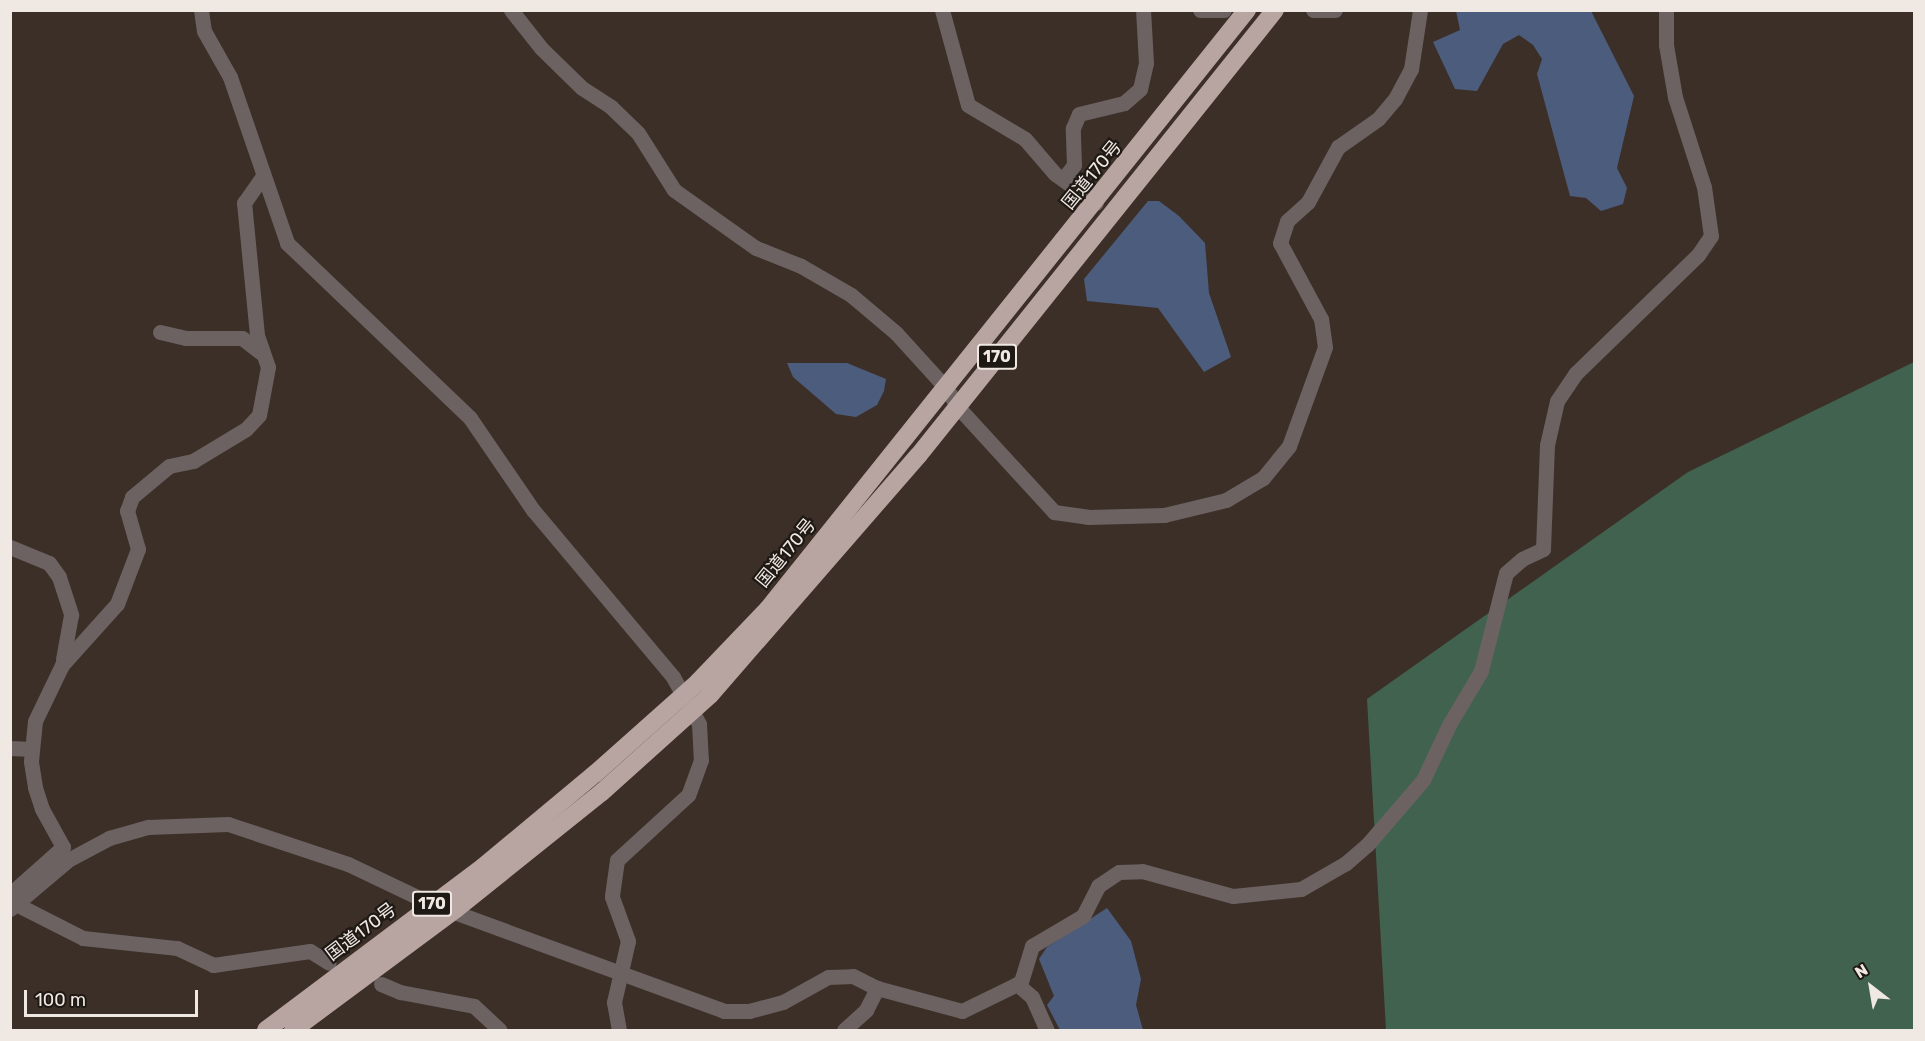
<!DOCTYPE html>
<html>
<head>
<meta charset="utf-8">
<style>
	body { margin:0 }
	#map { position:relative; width:1925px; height:1041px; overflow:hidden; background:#3c2f27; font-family:Rubik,"Noto Sans JP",sans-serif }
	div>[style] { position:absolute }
	.green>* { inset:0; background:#40624f }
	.water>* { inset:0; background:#4c5c7d }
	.minor>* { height:15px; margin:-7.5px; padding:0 7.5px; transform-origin:7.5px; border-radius:7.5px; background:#6b6261 }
	.highway>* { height:18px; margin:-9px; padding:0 9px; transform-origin:9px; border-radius:9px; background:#b8a4a1 }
	.highway-bridge>* { height:18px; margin:-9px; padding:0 9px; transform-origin:9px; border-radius:9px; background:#b8a4a1 }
	span { translate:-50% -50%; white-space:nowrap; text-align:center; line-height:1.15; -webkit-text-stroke:4.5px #1e1915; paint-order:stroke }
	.shield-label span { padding:2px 4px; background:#1e1915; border:2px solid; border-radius:4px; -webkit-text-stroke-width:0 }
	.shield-label { font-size:16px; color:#f0e8e2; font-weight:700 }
	.street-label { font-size:18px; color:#f0e8e2 }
	.frame { position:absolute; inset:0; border:12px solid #f0e8e2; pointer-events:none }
	.north { position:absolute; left:1841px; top:957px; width:60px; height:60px; -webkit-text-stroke:4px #1e1915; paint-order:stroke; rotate:329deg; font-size:16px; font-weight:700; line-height:24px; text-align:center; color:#f0e8e2 }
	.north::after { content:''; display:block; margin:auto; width:21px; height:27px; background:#f0e8e2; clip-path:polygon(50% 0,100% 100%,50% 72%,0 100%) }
	.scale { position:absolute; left:24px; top:990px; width:174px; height:27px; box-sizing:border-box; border:3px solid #f0e8e2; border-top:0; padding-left:8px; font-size:18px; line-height:21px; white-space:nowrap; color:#f0e8e2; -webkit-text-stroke:4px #1e1915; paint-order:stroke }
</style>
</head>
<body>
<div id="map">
	<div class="green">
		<div style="clip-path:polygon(1914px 362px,1914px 1030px,1386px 1030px,1367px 699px,1688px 472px)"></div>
	</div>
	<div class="water">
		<div style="clip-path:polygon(1456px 11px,1591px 11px,1634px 96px,1617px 168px,1627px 188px,1623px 204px,1601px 211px,1586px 198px,1570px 196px,1537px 74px,1542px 59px,1533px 45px,1519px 35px,1503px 44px,1477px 91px,1455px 89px,1433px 42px,1460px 30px)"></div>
		<div style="clip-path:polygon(1148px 201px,1159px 201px,1179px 216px,1205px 243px,1209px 293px,1231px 357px,1204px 372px,1158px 308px,1087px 301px,1084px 279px)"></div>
		<div style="clip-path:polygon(787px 363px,847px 363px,886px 379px,884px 391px,877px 405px,856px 417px,836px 414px,793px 377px)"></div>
		<div style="clip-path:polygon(1107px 908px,1131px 941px,1141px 979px,1136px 1005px,1143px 1030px,1060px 1030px,1047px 1005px,1054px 996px,1039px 959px,1047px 947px)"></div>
	</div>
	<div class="minor">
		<div style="left:201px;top:10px;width:21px;rotate:82deg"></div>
		<div style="left:204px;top:31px;width:53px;rotate:60.5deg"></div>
		<div style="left:230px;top:77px;width:176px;rotate:71deg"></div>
		<div style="left:287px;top:243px;width:253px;rotate:43.7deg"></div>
		<div style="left:470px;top:418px;width:112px;rotate:55.6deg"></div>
		<div style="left:533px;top:510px;width:218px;rotate:50deg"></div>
		<div style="left:673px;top:677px;width:54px;rotate:61deg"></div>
		<div style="left:699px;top:724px;width:36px;rotate:87deg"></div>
		<div style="left:701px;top:760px;width:37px;rotate:110deg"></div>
		<div style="left:688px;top:795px;width:96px;rotate:137.5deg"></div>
		<div style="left:617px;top:860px;width:37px;rotate:98deg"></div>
		<div style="left:612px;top:897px;width:47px;rotate:70deg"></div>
		<div style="left:628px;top:941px;width:63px;rotate:102.9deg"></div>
		<div style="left:614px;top:1002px;width:28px;rotate:80deg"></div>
		<div style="left:511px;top:10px;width:48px;rotate:51.7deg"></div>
		<div style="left:541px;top:48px;width:57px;rotate:44.3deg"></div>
		<div style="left:582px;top:88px;width:35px;rotate:33deg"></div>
		<div style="left:611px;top:107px;width:37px;rotate:44deg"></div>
		<div style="left:638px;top:133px;width:67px;rotate:57.7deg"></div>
		<div style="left:674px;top:190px;width:100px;rotate:35.3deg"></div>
		<div style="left:756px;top:248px;width:48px;rotate:21.8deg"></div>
		<div style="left:801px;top:266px;width:58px;rotate:30.1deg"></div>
		<div style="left:851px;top:295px;width:59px;rotate:40.2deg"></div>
		<div style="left:896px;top:333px;width:76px;rotate:47.7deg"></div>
		<div style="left:947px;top:389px;width:20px;rotate:60deg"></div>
		<div style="left:957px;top:406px;width:144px;rotate:47.5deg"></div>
		<div style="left:1054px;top:512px;width:34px;rotate:8deg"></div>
		<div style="left:1088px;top:517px;width:76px;rotate:-1.5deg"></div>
		<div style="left:1164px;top:515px;width:64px;rotate:-13.6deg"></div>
		<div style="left:1226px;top:500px;width:43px;rotate:-30.7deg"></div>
		<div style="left:1263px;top:478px;width:41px;rotate:-50.9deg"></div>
		<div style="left:1289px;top:446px;width:105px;rotate:-70deg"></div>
		<div style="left:1325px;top:347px;width:28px;rotate:-98deg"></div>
		<div style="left:1321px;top:319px;width:86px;rotate:-118.3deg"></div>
		<div style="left:1280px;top:243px;width:23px;rotate:-72deg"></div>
		<div style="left:1287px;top:221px;width:28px;rotate:-42deg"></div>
		<div style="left:1308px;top:202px;width:63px;rotate:-61.4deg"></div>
		<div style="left:1338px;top:147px;width:49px;rotate:-35deg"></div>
		<div style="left:1378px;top:119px;width:26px;rotate:-50deg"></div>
		<div style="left:1395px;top:99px;width:34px;rotate:-62deg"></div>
		<div style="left:1411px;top:69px;width:60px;rotate:-81.3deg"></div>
		<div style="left:942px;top:10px;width:98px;rotate:74.7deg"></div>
		<div style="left:968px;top:105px;width:66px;rotate:30.8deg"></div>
		<div style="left:1025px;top:139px;width:46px;rotate:49.4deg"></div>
		<div style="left:1055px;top:174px;width:50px;rotate:35.3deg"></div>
		<div style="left:1200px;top:10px;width:24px"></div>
		<div style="left:1313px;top:10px;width:22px"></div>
		<div style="left:1063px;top:179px;width:18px;rotate:-52deg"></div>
		<div style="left:1074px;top:165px;width:37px;rotate:-92deg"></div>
		<div style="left:1073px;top:128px;width:15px;rotate:-67deg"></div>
		<div style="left:1079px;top:114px;width:46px;rotate:-13.7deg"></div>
		<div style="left:1124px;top:103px;width:21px;rotate:-41deg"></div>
		<div style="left:1140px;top:89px;width:27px;rotate:-77deg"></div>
		<div style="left:1146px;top:63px;width:53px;rotate:-93.2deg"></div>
		<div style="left:160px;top:332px;width:27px;rotate:13deg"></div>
		<div style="left:186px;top:338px;width:56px"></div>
		<div style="left:242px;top:338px;width:23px;rotate:38deg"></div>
		<div style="left:10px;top:547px;width:42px;rotate:22.3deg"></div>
		<div style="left:49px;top:563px;width:17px;rotate:54deg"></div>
		<div style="left:59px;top:577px;width:40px;rotate:72deg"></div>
		<div style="left:71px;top:615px;width:45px;rotate:100.3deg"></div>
		<div style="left:10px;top:748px;width:21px;rotate:3deg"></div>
		<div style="left:10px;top:894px;width:71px;rotate:-41.6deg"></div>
		<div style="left:63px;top:847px;width:43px;rotate:-118.9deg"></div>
		<div style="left:42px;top:809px;width:23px;rotate:-108deg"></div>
		<div style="left:35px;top:787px;width:26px;rotate:-99deg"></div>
		<div style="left:31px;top:761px;width:40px;rotate:-84.3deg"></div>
		<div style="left:35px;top:721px;width:62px;rotate:-64.3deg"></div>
		<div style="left:62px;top:665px;width:82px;rotate:-48deg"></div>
		<div style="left:117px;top:604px;width:59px;rotate:-69.1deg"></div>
		<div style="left:138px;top:549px;width:40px;rotate:-106deg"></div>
		<div style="left:127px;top:511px;width:15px;rotate:-70deg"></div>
		<div style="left:132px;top:497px;width:48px;rotate:-40deg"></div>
		<div style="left:169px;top:466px;width:25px;rotate:-12deg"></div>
		<div style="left:193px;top:461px;width:62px;rotate:-31.1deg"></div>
		<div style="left:246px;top:429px;width:19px;rotate:-47deg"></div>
		<div style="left:259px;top:415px;width:49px;rotate:-79.4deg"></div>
		<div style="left:268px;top:367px;width:34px;rotate:-109deg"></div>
		<div style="left:257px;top:335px;width:133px;rotate:-95.6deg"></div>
		<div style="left:244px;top:203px;width:33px;rotate:-55deg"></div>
		<div style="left:10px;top:901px;width:82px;rotate:26.9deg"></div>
		<div style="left:83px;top:938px;width:95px;rotate:6.1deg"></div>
		<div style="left:177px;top:948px;width:40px;rotate:25deg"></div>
		<div style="left:213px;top:965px;width:98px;rotate:-8.2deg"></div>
		<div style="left:310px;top:951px;width:22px;rotate:32deg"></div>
		<div style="left:10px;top:909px;width:76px;rotate:-40.2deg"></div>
		<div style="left:68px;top:860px;width:47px;rotate:-28.2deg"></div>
		<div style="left:109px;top:838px;width:41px;rotate:-15.8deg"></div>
		<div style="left:148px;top:827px;width:80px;rotate:-2.1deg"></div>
		<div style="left:228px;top:824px;width:126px;rotate:18.4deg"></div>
		<div style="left:348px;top:864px;width:93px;rotate:25.5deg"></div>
		<div style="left:432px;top:904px;width:311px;rotate:20.1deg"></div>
		<div style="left:724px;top:1011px;width:25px"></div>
		<div style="left:749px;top:1011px;width:35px;rotate:-15deg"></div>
		<div style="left:783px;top:1002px;width:51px;rotate:-29.1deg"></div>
		<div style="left:828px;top:977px;width:25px;rotate:-2deg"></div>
		<div style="left:853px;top:976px;width:27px;rotate:27deg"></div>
		<div style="left:877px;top:988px;width:88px;rotate:15.1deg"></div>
		<div style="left:962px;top:1011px;width:61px;rotate:-26.1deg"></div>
		<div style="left:1017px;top:984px;width:20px;rotate:41deg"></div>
		<div style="left:1032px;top:997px;width:36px;rotate:66deg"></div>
		<div style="left:381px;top:984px;width:21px;rotate:23deg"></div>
		<div style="left:400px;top:992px;width:75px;rotate:10.7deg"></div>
		<div style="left:474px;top:1006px;width:35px;rotate:43deg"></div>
		<div style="left:1017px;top:984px;width:3px;rotate:18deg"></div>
		<div style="left:1020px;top:985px;width:41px;rotate:-72.9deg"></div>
		<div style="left:1032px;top:946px;width:59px;rotate:-30.5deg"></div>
		<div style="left:1083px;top:916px;width:34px;rotate:-63deg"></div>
		<div style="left:1098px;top:886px;width:25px;rotate:-34deg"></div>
		<div style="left:1119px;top:872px;width:23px;rotate:-2deg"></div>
		<div style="left:1142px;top:871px;width:94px;rotate:15.4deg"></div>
		<div style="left:1233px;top:896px;width:68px;rotate:-5.9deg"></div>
		<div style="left:1301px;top:889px;width:52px;rotate:-30deg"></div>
		<div style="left:1346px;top:863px;width:28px;rotate:-41deg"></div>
		<div style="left:1367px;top:845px;width:86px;rotate:-49.3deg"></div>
		<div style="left:1423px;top:780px;width:63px;rotate:-64.7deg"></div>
		<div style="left:1450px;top:723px;width:61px;rotate:-59.2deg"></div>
		<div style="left:1481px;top:671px;width:101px;rotate:-75.7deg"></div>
		<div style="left:1506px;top:573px;width:21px;rotate:-41deg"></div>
		<div style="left:1522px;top:559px;width:23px;rotate:-25deg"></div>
		<div style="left:1543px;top:549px;width:104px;rotate:-87.8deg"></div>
		<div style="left:1547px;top:445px;width:45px;rotate:-77.2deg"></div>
		<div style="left:1557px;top:401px;width:32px;rotate:-56deg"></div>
		<div style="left:1575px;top:374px;width:171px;rotate:-44.1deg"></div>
		<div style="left:1698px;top:255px;width:23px;rotate:-56deg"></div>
		<div style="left:1711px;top:236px;width:49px;rotate:-98.1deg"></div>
		<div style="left:1704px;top:187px;width:95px;rotate:-107.9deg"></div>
		<div style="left:1675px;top:97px;width:53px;rotate:-99.8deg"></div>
		<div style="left:1666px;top:45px;width:35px;rotate:-90deg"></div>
		<div style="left:844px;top:1030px;width:30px;rotate:-42deg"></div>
		<div style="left:866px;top:1010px;width:25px;rotate:-63deg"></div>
	</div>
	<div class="highway">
		<div style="left:698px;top:682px;width:101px;rotate:-46.2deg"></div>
		<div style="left:768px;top:609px;width:767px;rotate:-51.35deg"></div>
		<div style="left:710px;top:695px;width:317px;rotate:-49deg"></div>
		<div style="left:918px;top:456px;width:571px;rotate:-51.32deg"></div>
		<div style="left:266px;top:1030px;width:271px;rotate:-36.9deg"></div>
		<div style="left:483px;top:867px;width:147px;rotate:-39.8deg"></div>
		<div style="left:293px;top:1030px;width:203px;rotate:-36.6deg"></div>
		<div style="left:456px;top:909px;width:187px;rotate:-38.7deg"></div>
	</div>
	<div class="highway-bridge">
		<div style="left:596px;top:773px;width:137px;rotate:-41.7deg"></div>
		<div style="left:602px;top:792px;width:145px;rotate:-41.9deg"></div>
	</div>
	<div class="shield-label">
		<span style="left:997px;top:357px">170</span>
		<span style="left:432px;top:904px">170</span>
	</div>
	<div class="street-label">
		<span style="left:1092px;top:175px;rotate:-51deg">国道170号</span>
		<span style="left:786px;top:553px;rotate:-51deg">国道170号</span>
		<span style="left:361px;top:932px;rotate:-37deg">国道170号</span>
	</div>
	<div class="frame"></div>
	<div class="north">N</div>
	<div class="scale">100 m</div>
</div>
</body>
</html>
